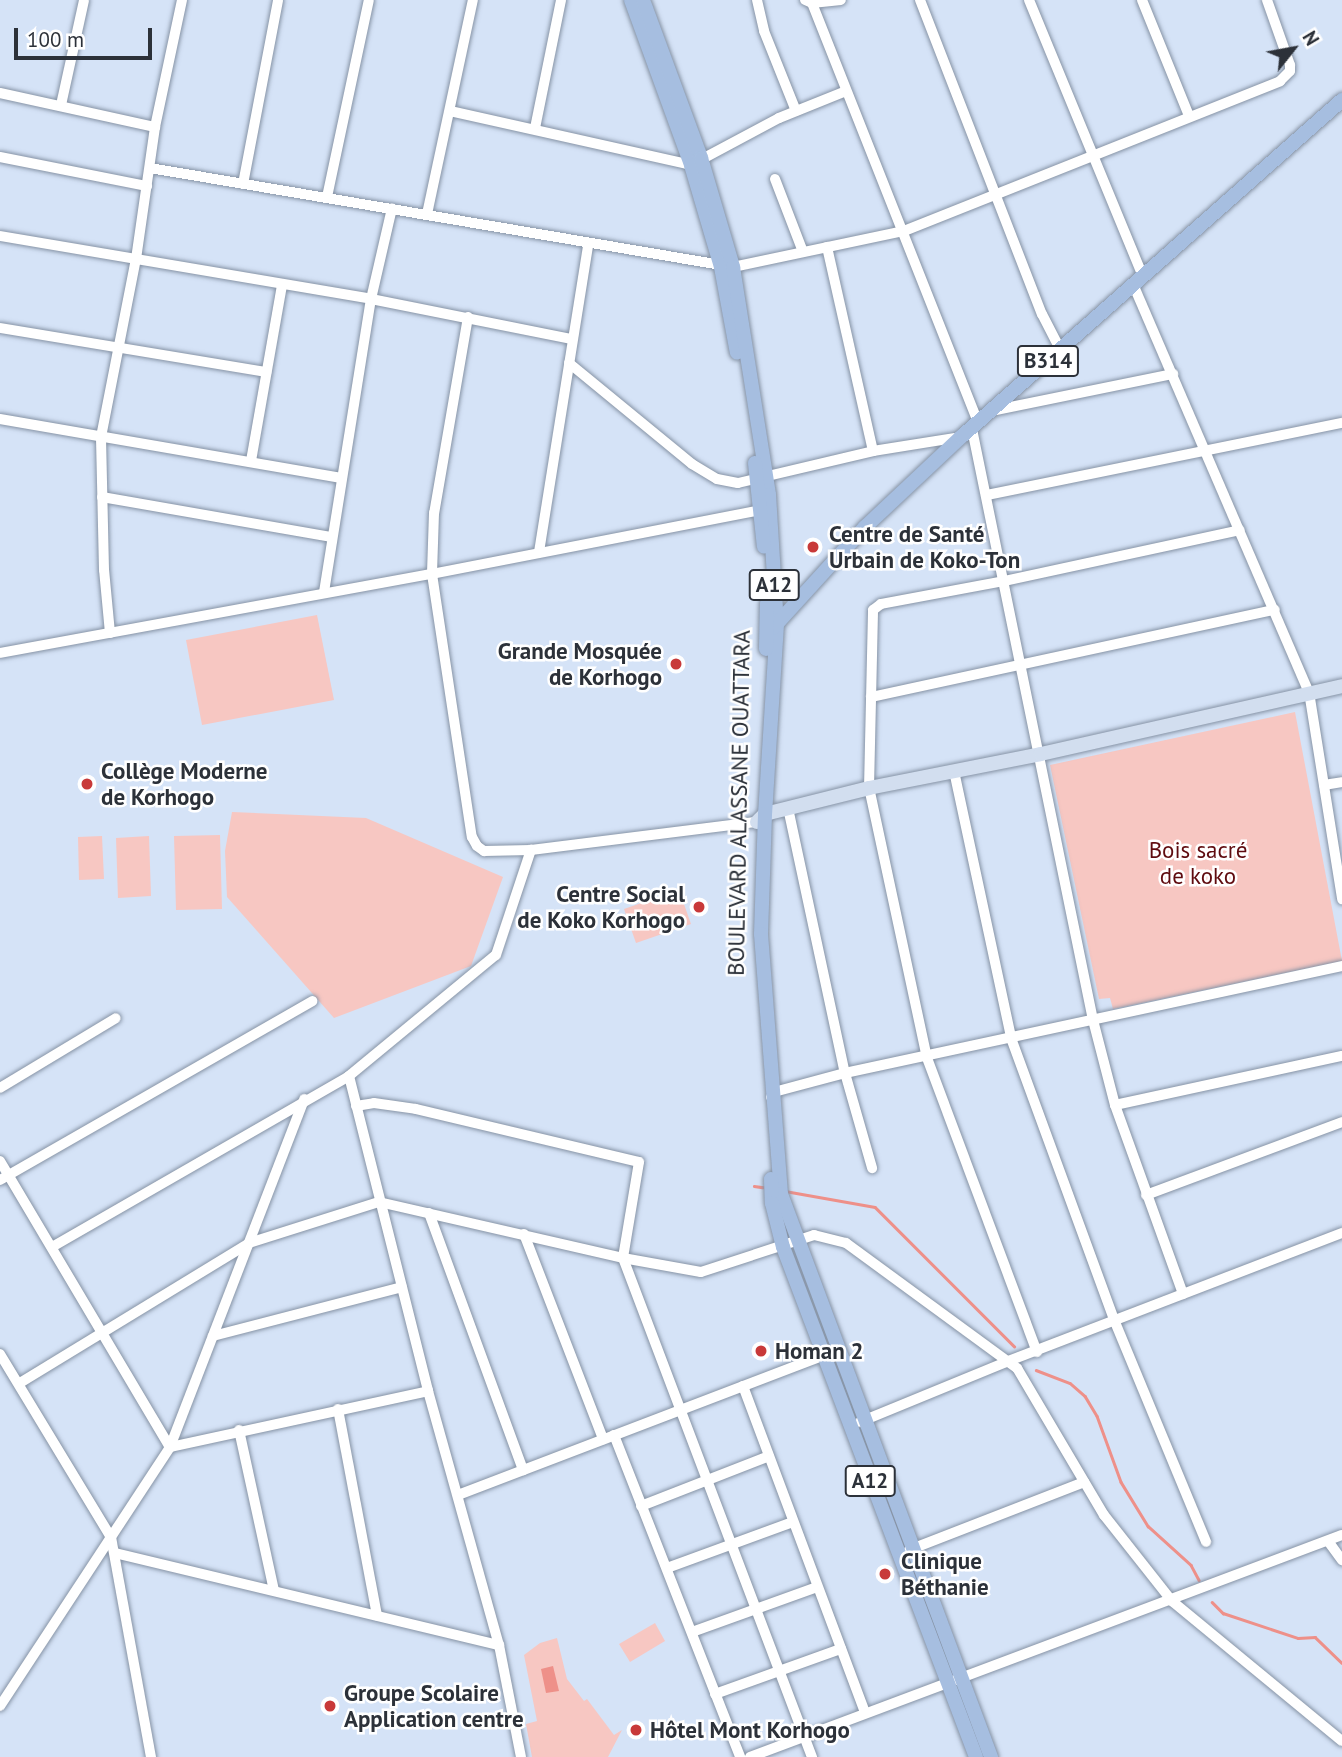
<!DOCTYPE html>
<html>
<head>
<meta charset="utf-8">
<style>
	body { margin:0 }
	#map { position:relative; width:1342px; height:1757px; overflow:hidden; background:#d5e3f7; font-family:"PT Sans",sans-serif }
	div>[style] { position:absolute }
	.green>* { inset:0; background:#f7c7c2 }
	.water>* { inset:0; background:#ee9089 }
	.stream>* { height:2.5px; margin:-1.25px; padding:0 1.25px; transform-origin:1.25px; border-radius:1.25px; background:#ee9089 }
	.roads { filter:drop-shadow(0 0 2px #8693a5) drop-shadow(0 0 2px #8693a5) }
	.street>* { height:10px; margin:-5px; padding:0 5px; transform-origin:5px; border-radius:5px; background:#fff }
	.secondary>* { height:14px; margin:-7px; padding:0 7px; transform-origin:7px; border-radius:7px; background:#d2deef }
	.primary>* { height:14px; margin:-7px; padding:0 7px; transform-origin:7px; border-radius:7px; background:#a6bee0 }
	.dots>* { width:19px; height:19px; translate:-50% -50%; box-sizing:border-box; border:4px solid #fff; border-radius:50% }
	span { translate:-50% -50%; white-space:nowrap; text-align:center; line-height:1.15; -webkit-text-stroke:5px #fff; paint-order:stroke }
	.shield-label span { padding:2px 5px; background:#fff; border:2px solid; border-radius:5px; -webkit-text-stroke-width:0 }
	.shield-label { font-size:21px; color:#2c3139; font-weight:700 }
	.poi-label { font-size:23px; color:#2c3139; font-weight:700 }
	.left { translate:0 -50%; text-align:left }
	.right { translate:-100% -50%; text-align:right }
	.street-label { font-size:23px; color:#2c3139 }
	.park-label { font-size:23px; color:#5f0b0f }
	.north { position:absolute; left:1258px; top:14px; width:70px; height:70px; -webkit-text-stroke:5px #fff; paint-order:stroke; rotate:59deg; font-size:19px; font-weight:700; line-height:28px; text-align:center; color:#2c3139 }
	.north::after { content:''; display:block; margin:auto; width:24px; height:32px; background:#2c3139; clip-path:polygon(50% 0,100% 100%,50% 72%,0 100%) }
	.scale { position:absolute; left:14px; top:28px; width:138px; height:32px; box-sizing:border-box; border:4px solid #2c3139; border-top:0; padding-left:9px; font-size:21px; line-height:24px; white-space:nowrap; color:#2c3139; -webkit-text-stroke:5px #fff; paint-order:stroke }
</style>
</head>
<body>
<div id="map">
	<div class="green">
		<div style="clip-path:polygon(317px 615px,334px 700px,202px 725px,186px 640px)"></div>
		<div style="clip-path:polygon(1295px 712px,1342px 961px,1113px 1009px,1110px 998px,1099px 999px,1050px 765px)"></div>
		<div style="clip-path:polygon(232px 812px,366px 818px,503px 877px,471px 966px,334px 1018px,227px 897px,225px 851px)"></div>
		<div style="clip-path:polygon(220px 835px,222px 909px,176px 910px,174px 836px)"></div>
		<div style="clip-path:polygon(102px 836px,104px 879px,79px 880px,78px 837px)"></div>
		<div style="clip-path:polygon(149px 836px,151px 896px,118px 898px,116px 838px)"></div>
		<div style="clip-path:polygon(679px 890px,691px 924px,636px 943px,624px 909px)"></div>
		<div style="clip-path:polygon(655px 1623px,665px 1641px,630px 1662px,619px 1644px)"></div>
		<div style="clip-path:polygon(557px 1638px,567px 1679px,584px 1701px,587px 1699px,614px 1735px,622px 1730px,608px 1757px,532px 1757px,526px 1724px,537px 1721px,524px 1655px,540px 1643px)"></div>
	</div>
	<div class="water">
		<div style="clip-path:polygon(553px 1666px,559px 1691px,546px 1693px,541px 1669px)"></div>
	</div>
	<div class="stream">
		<div style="left:754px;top:1186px;width:14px;rotate:8deg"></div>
		<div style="left:785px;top:1191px;width:91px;rotate:10.1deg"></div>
		<div style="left:875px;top:1207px;width:197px;rotate:45deg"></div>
		<div style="left:1036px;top:1370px;width:36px;rotate:21deg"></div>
		<div style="left:1070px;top:1383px;width:20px;rotate:41deg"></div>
		<div style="left:1085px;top:1396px;width:23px;rotate:59deg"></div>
		<div style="left:1097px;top:1416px;width:70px;rotate:70deg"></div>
		<div style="left:1121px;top:1482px;width:52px;rotate:58.5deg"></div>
		<div style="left:1148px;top:1526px;width:58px;rotate:42.2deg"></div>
		<div style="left:1191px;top:1565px;width:17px;rotate:62deg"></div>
		<div style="left:1212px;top:1602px;width:16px;rotate:45deg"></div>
		<div style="left:1223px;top:1613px;width:79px;rotate:18.4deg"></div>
		<div style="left:1298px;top:1638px;width:17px;rotate:-3deg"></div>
		<div style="left:1315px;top:1637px;width:37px;rotate:44deg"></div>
	</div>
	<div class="roads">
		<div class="street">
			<div style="left:757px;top:0;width:32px;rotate:77deg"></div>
			<div style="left:764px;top:31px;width:86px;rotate:68.2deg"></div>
			<div style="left:805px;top:0;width:8px;rotate:23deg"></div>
			<div style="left:812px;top:3px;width:29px;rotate:-6deg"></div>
			<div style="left:920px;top:0;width:337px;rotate:68.8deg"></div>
			<div style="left:1042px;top:314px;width:42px;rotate:62.8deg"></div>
			<div style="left:1029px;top:0;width:299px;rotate:67.6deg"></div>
			<div style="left:1142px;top:0;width:125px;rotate:67.9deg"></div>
			<div style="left:812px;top:3px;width:452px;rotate:68.4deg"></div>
			<div style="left:0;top:93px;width:159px;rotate:12.4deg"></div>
			<div style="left:61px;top:105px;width:107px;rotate:-77.6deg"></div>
			<div style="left:450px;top:111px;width:247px;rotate:12.6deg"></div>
			<div style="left:691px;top:165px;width:100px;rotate:-28.1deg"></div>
			<div style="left:779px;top:118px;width:72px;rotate:-21.9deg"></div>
			<div style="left:535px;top:128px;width:131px;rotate:-78.5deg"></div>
			<div style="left:0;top:157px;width:150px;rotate:11.2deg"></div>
			<div style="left:150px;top:168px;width:591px;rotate:9.64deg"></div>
			<div style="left:733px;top:267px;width:175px;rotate:-11.9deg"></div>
			<div style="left:904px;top:231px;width:405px;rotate:-21.7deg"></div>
			<div style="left:1280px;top:81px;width:14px;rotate:-45deg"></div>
			<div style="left:1290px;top:71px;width:6px;rotate:-90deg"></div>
			<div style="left:1290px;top:65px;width:69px;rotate:-109.5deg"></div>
			<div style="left:775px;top:179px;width:78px;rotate:69deg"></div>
			<div style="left:243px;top:184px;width:187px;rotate:-79.2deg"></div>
			<div style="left:327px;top:197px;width:201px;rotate:-78deg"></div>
			<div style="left:427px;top:214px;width:219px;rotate:-77.9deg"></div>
			<div style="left:0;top:236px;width:376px;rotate:9.6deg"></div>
			<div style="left:371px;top:299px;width:205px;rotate:11.3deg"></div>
			<div style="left:827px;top:247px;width:209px;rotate:77.3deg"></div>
			<div style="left:1133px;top:284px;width:444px;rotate:66.7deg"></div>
			<div style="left:1309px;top:692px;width:210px;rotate:80.9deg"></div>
			<div style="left:468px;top:317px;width:199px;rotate:99.8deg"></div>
			<div style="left:434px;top:513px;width:61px;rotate:91.9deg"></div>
			<div style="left:432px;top:574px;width:266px;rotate:81.4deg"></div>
			<div style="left:472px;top:837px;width:10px;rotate:61deg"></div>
			<div style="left:477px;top:846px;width:9px;rotate:36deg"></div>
			<div style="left:484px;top:851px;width:47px;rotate:-1.2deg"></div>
			<div style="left:531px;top:850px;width:228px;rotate:-7.1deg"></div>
			<div style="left:0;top:328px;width:270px;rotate:9.4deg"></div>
			<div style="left:569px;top:363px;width:159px;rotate:39.4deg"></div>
			<div style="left:692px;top:464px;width:29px;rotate:31deg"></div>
			<div style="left:717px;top:479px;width:21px;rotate:11deg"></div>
			<div style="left:738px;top:483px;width:139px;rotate:-13.3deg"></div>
			<div style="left:873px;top:451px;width:88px;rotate:-9.1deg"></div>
			<div style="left:991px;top:411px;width:186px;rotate:-11.5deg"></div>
			<div style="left:0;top:419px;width:345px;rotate:9.8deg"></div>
			<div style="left:972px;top:429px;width:603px;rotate:78.43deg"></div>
			<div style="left:1093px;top:1020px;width:88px;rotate:75.5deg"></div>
			<div style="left:1115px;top:1105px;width:201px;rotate:70.2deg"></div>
			<div style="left:251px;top:461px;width:179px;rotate:-80deg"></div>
			<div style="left:987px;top:495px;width:362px;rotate:-11.5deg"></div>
			<div style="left:102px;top:497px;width:232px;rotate:9.9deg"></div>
			<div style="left:539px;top:552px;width:311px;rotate:-80.9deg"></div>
			<div style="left:324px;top:592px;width:297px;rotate:-80.9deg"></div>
			<div style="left:371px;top:299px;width:93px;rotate:-77deg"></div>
			<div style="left:110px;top:633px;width:63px;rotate:-95.4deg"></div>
			<div style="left:104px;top:570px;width:133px;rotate:-91.3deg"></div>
			<div style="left:101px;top:437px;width:181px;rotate:-78.9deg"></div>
			<div style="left:136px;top:259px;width:133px;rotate:-81.8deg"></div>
			<div style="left:155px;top:127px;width:130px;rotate:-78deg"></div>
			<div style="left:0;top:653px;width:439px;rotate:-10.4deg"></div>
			<div style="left:432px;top:574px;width:340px;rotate:-11deg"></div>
			<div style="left:871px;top:697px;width:413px;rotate:-12.2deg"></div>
			<div style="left:954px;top:771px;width:273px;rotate:77.9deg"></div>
			<div style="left:1011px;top:1038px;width:302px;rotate:69.9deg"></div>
			<div style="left:1115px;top:1322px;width:238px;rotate:67.5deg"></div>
			<div style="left:1324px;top:785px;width:18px;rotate:-9deg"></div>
			<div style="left:788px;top:808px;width:271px;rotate:77.9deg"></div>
			<div style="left:845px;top:1073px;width:99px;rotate:74.1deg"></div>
			<div style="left:349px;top:1076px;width:325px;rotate:75.9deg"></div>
			<div style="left:428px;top:1391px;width:264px;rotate:74.4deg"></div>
			<div style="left:499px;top:1645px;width:114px;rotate:78.9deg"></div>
			<div style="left:0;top:1088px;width:135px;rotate:-31.1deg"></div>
			<div style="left:771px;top:1097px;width:6px;rotate:-59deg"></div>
			<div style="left:774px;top:1092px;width:73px;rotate:-15deg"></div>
			<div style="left:845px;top:1073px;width:508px;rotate:-12.15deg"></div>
			<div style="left:1115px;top:1105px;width:232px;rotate:-12.2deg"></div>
			<div style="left:356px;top:1106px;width:18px;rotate:-9deg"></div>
			<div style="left:374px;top:1103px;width:42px;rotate:8.1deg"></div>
			<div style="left:416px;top:1109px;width:229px;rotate:13.4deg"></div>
			<div style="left:639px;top:1162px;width:97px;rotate:99.5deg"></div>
			<div style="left:623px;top:1258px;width:534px;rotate:69.26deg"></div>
			<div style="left:0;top:1161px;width:333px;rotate:59.3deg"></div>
			<div style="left:170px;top:1447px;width:264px;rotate:-12.2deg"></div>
			<div style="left:0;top:1180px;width:360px;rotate:-29.8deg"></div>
			<div style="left:1146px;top:1195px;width:209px;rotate:-20.4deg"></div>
			<div style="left:429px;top:1213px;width:274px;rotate:69.9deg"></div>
			<div style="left:524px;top:1234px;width:220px;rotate:68.9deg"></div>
			<div style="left:52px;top:1247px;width:343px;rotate:-29.9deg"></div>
			<div style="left:349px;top:1076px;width:190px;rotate:-39.5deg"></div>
			<div style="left:496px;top:955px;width:111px;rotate:-71.6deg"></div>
			<div style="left:213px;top:1336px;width:195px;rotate:-14.5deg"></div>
			<div style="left:1037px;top:1352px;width:314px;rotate:-110.5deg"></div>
			<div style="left:927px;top:1058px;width:276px;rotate:-102.1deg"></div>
			<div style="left:869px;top:788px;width:178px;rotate:-88.7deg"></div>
			<div style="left:873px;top:610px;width:10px;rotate:-37deg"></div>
			<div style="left:881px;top:604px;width:125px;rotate:-10.6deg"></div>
			<div style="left:1004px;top:581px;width:241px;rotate:-12.2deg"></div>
			<div style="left:0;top:1354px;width:214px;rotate:58.8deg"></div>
			<div style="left:111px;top:1537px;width:224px;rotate:79.7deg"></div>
			<div style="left:20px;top:1383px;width:268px;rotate:-31.4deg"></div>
			<div style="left:249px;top:1243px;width:136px;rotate:-17.5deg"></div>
			<div style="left:379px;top:1202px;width:250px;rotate:12.9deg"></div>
			<div style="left:623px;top:1258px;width:79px;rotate:10.2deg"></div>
			<div style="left:701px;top:1272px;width:119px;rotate:-18.1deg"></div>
			<div style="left:814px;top:1235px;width:33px;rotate:14deg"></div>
			<div style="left:846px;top:1243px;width:212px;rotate:36.2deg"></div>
			<div style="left:1017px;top:1368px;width:171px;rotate:59.4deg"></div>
			<div style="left:1104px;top:1515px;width:110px;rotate:51.7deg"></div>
			<div style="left:1172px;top:1601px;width:220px;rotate:39.5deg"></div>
			<div style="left:743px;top:1386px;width:349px;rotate:69.5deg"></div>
			<div style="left:338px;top:1409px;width:210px;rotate:79.3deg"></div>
			<div style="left:860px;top:1422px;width:158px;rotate:-22.3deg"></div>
			<div style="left:1006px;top:1362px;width:360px;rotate:-21deg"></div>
			<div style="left:239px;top:1430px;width:164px;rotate:77.7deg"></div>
			<div style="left:614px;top:1435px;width:346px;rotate:68.6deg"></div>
			<div style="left:458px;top:1495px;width:398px;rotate:-20.9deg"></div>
			<div style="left:641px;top:1506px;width:137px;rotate:-21.3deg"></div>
			<div style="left:1328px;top:1541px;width:24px;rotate:54deg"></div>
			<div style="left:909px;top:1550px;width:188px;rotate:-21.2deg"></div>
			<div style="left:115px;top:1553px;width:395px;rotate:13.5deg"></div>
			<div style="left:667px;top:1568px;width:134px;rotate:-20.1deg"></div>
			<div style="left:692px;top:1632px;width:133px;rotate:-19.8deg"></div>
			<div style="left:715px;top:1694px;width:134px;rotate:-19.7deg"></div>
			<div style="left:0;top:1706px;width:310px;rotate:-56.7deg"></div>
			<div style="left:170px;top:1447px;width:373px;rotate:-68.9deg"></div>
			<div style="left:750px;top:1757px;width:632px;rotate:-20.56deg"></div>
		</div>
		<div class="secondary">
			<div style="left:757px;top:822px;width:11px;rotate:-45deg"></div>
			<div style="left:765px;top:814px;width:107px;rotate:-14deg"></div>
			<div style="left:869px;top:788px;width:175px;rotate:-11.2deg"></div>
			<div style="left:1041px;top:754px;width:309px;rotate:-12.7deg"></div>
		</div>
		<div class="primary">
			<div style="left:631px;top:0;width:176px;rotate:70deg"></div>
			<div style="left:691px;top:165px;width:106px;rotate:73.6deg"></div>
			<div style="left:721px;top:267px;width:87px;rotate:79.5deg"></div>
			<div style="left:643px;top:0;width:168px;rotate:69.8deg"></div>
			<div style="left:701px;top:158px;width:114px;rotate:73.6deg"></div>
			<div style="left:733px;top:267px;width:231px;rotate:81deg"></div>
			<div style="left:769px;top:495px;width:129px;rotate:86.5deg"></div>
			<div style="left:777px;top:624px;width:190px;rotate:93.6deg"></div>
			<div style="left:765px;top:814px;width:120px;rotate:91.9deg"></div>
			<div style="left:761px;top:934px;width:261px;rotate:85.6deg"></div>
			<div style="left:781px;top:1194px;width:601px;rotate:69.54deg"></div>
			<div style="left:755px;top:463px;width:84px;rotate:83.9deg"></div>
			<div style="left:773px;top:628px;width:137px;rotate:-47.7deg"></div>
			<div style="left:865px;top:527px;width:132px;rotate:-43.2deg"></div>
			<div style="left:961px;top:437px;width:509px;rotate:-41.49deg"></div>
			<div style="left:766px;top:649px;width:46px;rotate:-88.8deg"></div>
			<div style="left:771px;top:1179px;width:24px;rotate:88deg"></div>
			<div style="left:772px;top:1203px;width:45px;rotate:76deg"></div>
			<div style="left:783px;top:1247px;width:545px;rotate:69.27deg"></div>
		</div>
	</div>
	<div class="dots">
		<div style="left:813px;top:547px;background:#c83939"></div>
		<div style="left:676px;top:664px;background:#c83939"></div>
		<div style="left:87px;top:784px;background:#c83939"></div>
		<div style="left:699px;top:907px;background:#c83939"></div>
		<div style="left:761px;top:1351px;background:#c83939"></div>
		<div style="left:885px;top:1574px;background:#c83939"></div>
		<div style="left:330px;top:1706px;background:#c83939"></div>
		<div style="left:636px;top:1730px;background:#c83939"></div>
	</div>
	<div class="shield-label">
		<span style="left:1048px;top:361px">B314</span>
		<span style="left:774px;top:585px">A12</span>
		<span style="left:870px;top:1481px">A12</span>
	</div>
	<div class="poi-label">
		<span class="left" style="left:829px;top:547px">Centre de Santé<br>Urbain de Koko-Ton</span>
		<span class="right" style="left:662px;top:664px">Grande Mosquée<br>de Korhogo</span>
		<span class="left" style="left:101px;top:784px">Collège Moderne<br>de Korhogo</span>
		<span class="right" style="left:685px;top:907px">Centre Social<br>de Koko Korhogo</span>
		<span class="left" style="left:775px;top:1351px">Homan 2</span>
		<span class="left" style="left:901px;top:1574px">Clinique<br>Béthanie</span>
		<span class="left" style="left:344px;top:1706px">Groupe Scolaire<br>Application centre</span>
		<span class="left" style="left:650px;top:1730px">Hôtel Mont Korhogo</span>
	</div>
	<div class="street-label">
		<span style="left:739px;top:803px;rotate:-89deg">BOULEVARD ALASSANE OUATTARA</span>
	</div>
	<div class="park-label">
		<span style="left:1198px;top:863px">Bois sacré<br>de koko</span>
	</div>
	<div class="north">N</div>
	<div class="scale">100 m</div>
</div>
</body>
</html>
